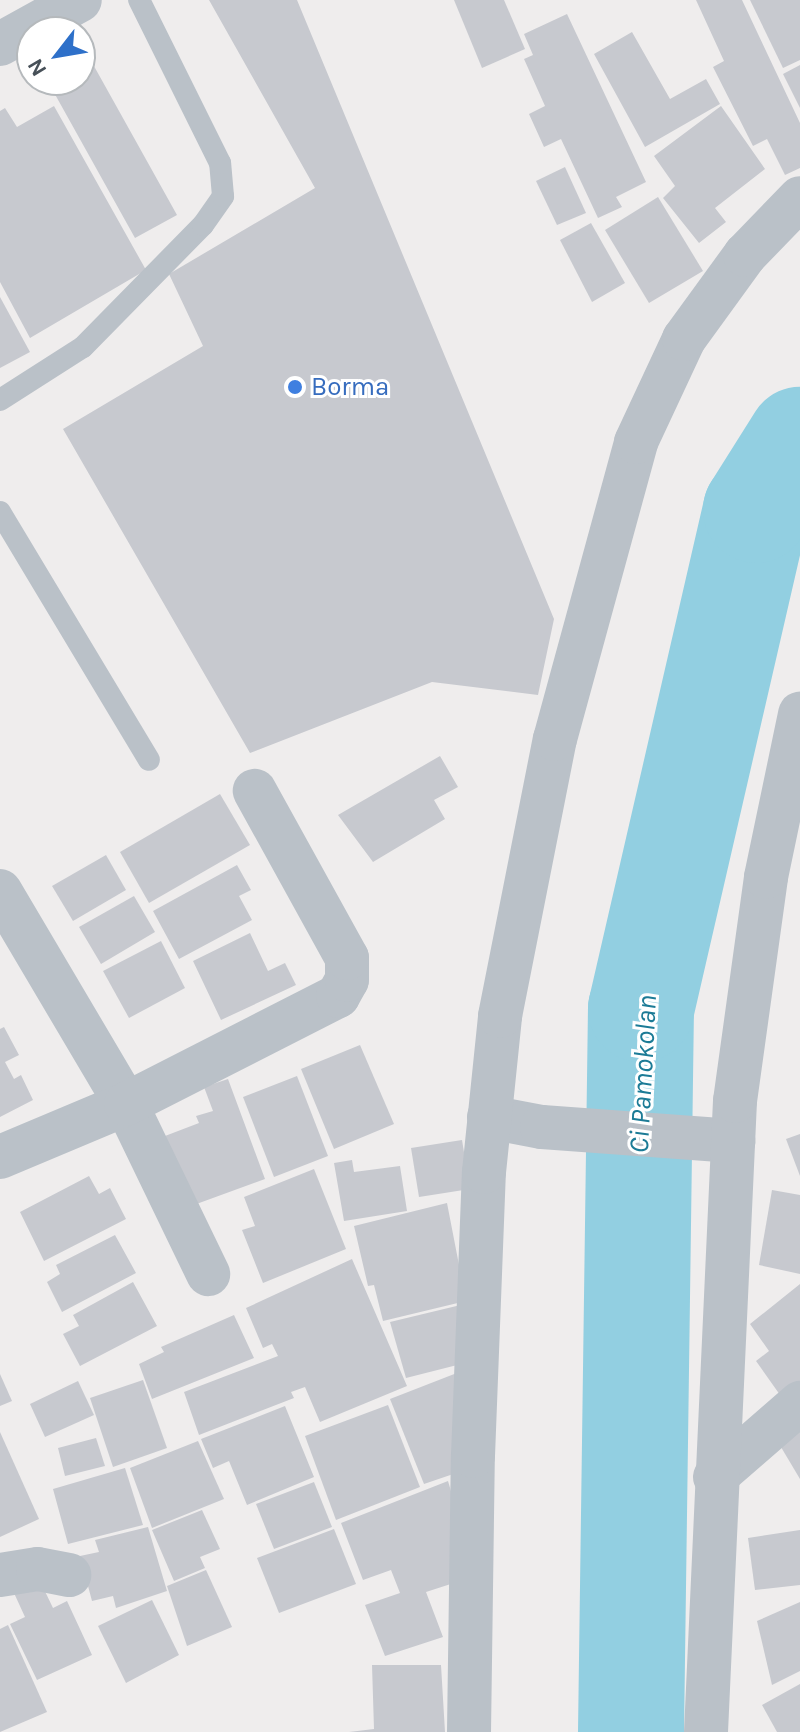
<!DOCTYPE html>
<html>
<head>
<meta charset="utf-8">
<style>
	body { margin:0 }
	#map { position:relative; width:800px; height:1732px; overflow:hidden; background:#efeded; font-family:Karla,sans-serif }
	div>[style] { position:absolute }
	.river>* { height:106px; margin:-53px; padding:0 53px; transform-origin:53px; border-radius:53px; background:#92cfe1 }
	.building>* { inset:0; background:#c7c9cf }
	.service>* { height:22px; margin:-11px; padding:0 11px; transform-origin:11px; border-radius:11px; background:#bac1c8 }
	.minor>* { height:44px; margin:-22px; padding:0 22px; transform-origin:22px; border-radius:22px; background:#bac1c8 }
	.tertiary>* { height:44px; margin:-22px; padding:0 22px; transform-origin:22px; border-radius:22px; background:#bac1c8 }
	.dots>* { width:22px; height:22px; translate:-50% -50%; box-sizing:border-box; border:4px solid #fff; border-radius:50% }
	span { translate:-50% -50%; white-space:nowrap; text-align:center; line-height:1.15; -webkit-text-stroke:6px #fff; paint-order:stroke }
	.shop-label { font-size:26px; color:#366cbe }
	.left { translate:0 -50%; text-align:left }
	.water-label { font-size:28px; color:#1c7b96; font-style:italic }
	.north { position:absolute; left:16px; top:16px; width:80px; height:80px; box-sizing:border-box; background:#fff; border:2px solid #b5b9bc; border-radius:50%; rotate:239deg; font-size:22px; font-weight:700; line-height:32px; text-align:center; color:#475058 }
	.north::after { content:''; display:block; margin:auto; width:28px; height:36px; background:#2e70c9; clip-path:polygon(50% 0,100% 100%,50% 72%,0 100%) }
</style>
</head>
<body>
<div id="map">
	<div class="river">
		<div style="left:631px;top:1732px;width:723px;rotate:-89.21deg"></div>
		<div style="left:641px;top:1009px;width:512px;rotate:-77.02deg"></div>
		<div style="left:756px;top:510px;width:83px;rotate:-57.8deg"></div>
	</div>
	<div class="building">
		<div style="clip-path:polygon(209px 0,297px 0,554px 619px,538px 695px,432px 682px,250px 753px,63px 429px,203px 346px,169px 274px,315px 188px)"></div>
		<div style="clip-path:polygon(454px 0,504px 0,525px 49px,482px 68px)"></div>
		<div style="clip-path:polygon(696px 0,742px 0,800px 123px,800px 168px,785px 175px,767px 139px,753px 146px,713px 67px,724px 61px)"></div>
		<div style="clip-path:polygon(750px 0,800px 0,800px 60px,783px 68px)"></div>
		<div style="clip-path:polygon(567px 14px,646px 182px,616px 197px,622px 207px,598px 218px,561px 139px,544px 147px,529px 114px,545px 106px,524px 59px,533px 55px,524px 34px)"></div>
		<div style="clip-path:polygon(632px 32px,670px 99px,706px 79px,720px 104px,645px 147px,594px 54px)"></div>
		<div style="clip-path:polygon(80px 41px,177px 215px,135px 238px,47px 80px,80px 80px)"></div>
		<div style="clip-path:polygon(800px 65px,800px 108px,783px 74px)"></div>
		<div style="clip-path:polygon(54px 106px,146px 270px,30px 338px,0 282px,0 111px,5px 108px,17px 127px)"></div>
		<div style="clip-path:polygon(721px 106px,765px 169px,715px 208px,726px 222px,699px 243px,663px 198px,675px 186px,654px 156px)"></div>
		<div style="clip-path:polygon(565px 167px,586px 213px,557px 225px,536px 181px)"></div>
		<div style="clip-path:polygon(658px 197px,703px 271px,649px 303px,605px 230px)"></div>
		<div style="clip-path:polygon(591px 223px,625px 283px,592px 302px,560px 240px)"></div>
		<div style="clip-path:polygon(0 297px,30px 352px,0 368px)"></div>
		<div style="clip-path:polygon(440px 756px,458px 787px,434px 800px,445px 819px,373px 862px,338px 815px)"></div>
		<div style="clip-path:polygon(220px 794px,250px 845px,149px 903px,120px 852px)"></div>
		<div style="clip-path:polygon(106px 855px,126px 890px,73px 921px,52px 886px)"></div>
		<div style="clip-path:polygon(237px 865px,251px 890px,239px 896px,252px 920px,179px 959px,153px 911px)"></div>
		<div style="clip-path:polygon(134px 896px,155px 932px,101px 964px,79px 927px)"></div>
		<div style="clip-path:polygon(250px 933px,268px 971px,285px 963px,296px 985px,221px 1020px,193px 961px)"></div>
		<div style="clip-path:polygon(161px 941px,185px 988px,129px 1018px,103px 971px)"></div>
		<div style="clip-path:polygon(4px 1027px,19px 1055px,5px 1062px,14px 1079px,21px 1075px,33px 1100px,0 1117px,0 1029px)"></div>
		<div style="clip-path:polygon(360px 1045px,394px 1124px,334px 1149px,301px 1069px)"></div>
		<div style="clip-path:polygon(297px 1076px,328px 1156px,274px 1177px,243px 1097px)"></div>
		<div style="clip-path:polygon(228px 1079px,265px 1179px,191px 1206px,165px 1136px,199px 1123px,196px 1116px,213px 1111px,204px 1087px)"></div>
		<div style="clip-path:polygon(800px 1134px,800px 1176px,786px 1139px)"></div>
		<div style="clip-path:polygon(462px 1140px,470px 1189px,419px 1197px,411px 1148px)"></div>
		<div style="clip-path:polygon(352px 1160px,354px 1172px,400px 1166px,407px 1211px,344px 1221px,334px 1163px)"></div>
		<div style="clip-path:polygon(314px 1169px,346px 1249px,263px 1283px,242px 1230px,255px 1226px,244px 1197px)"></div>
		<div style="clip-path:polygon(89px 1176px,99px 1194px,110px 1188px,126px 1219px,44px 1261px,20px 1212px)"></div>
		<div style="clip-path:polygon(772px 1190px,800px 1195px,800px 1274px,759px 1265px)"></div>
		<div style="clip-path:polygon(447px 1203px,466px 1301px,383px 1321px,374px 1285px,368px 1286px,354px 1226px)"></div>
		<div style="clip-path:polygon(115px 1235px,136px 1273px,62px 1312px,47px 1282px,60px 1274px,56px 1265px)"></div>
		<div style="clip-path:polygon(352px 1259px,407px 1386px,320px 1422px,305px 1387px,291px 1392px,294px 1398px,199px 1435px,184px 1392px,278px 1356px,272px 1344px,263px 1348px,246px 1308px)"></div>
		<div style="clip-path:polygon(133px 1282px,157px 1326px,80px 1366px,63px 1334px,79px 1326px,73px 1315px)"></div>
		<div style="clip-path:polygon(800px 1284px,800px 1390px,785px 1402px,756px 1361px,769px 1351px,750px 1324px)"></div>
		<div style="clip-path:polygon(469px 1303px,469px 1362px,406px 1378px,390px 1322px)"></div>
		<div style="clip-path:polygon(234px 1315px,254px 1358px,152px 1399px,139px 1364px,164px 1352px,161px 1347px)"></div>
		<div style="clip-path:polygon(462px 1371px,465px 1470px,424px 1484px,390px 1399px)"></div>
		<div style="clip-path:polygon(0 1374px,12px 1401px,0 1406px)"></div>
		<div style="clip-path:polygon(143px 1380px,167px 1448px,113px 1467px,90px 1398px)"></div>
		<div style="clip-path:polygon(78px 1381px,94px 1415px,45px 1437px,30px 1404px)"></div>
		<div style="clip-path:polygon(388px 1405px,420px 1487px,336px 1520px,305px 1436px)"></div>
		<div style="clip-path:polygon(285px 1406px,314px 1477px,247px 1505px,229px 1461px,213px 1468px,201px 1439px)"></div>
		<div style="clip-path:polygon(800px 1422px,800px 1479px,775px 1437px)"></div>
		<div style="clip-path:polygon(0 1432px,39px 1519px,0 1537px)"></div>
		<div style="clip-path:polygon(96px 1438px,105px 1466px,65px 1476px,58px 1448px)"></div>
		<div style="clip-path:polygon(198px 1441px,224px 1499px,152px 1528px,130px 1468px)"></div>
		<div style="clip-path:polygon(125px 1468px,143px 1525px,68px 1544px,53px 1489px)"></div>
		<div style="clip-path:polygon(448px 1481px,465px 1539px,450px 1545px,460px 1581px,426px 1592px,443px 1637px,385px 1656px,365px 1605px,400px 1593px,391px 1570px,363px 1580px,341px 1523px)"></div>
		<div style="clip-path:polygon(314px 1482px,332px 1527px,274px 1549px,256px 1504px)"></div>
		<div style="clip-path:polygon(202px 1510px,220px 1549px,200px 1557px,205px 1568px,174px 1581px,152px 1530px)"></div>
		<div style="clip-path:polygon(148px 1527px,167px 1591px,116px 1608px,113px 1596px,92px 1601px,80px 1556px,99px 1552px,95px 1540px)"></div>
		<div style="clip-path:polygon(334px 1529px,356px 1584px,279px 1613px,257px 1558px)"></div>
		<div style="clip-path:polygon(800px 1530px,800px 1585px,755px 1590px,748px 1538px)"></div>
		<div style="clip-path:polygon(206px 1570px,232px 1627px,187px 1646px,167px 1586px)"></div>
		<div style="clip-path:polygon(40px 1581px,53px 1608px,67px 1601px,92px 1655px,37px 1680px,10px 1624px,25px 1617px,14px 1593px)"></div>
		<div style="clip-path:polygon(152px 1600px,179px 1655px,126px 1683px,98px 1626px)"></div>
		<div style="clip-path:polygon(800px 1602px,800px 1671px,772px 1685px,757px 1621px)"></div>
		<div style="clip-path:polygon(8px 1625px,47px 1712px,0 1732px,0 1629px)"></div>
		<div style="clip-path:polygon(372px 1665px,441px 1665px,445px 1732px,349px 1732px,374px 1729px)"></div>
		<div style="clip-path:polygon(800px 1684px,800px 1732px,777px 1732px,762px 1705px)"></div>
	</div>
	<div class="service">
		<div style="left:0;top:400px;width:98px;rotate:-32.6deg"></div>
		<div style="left:83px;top:347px;width:171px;rotate:-45.5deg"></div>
		<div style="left:203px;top:225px;width:35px;rotate:-55deg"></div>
		<div style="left:223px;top:196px;width:33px;rotate:-95deg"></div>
		<div style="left:220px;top:163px;width:182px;rotate:-116.4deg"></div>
		<div style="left:0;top:512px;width:289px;rotate:59deg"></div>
	</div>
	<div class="minor">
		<div style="left:0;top:891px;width:247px;rotate:59.4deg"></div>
		<div style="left:126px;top:1104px;width:189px;rotate:64.2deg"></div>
		<div style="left:489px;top:1117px;width:54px;rotate:10.7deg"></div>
		<div style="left:542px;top:1127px;width:192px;rotate:4.2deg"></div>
		<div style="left:0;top:1157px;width:137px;rotate:-22.8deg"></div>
		<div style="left:126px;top:1104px;width:238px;rotate:-27deg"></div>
		<div style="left:338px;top:996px;width:18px;rotate:-61deg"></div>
		<div style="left:347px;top:980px;width:22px;rotate:-90deg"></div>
		<div style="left:347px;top:958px;width:191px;rotate:-118.9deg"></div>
		<div style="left:715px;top:1477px;width:113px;rotate:-41deg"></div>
		<div style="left:0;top:1575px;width:38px;rotate:-9deg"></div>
		<div style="left:38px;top:1569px;width:32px;rotate:11deg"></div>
		<div style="left:469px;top:1732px;width:276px;rotate:-89.2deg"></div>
		<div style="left:473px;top:1456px;width:284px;rotate:-87.8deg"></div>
		<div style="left:484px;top:1172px;width:157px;rotate:-84.1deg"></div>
		<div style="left:500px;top:1016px;width:282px;rotate:-78.8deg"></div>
		<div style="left:555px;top:739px;width:308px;rotate:-74.7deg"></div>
		<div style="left:636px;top:442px;width:114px;rotate:-65deg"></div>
		<div style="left:684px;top:339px;width:104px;rotate:-54deg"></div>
		<div style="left:745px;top:255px;width:79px;rotate:-46deg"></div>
	</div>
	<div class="tertiary">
		<div style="left:0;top:44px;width:91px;rotate:-28.8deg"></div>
		<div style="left:706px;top:1732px;width:632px;rotate:-87.37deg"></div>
		<div style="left:735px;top:1101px;width:226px;rotate:-82.1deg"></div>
		<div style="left:766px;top:877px;width:167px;rotate:-78.2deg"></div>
	</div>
	<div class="dots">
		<div style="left:295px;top:387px;background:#3f7fe0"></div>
	</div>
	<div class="shop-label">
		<span class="left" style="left:311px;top:387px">Borma</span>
	</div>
	<div class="water-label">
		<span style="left:643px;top:1074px;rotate:-87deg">Ci Pamokolan</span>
	</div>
	<div class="north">N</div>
</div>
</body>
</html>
